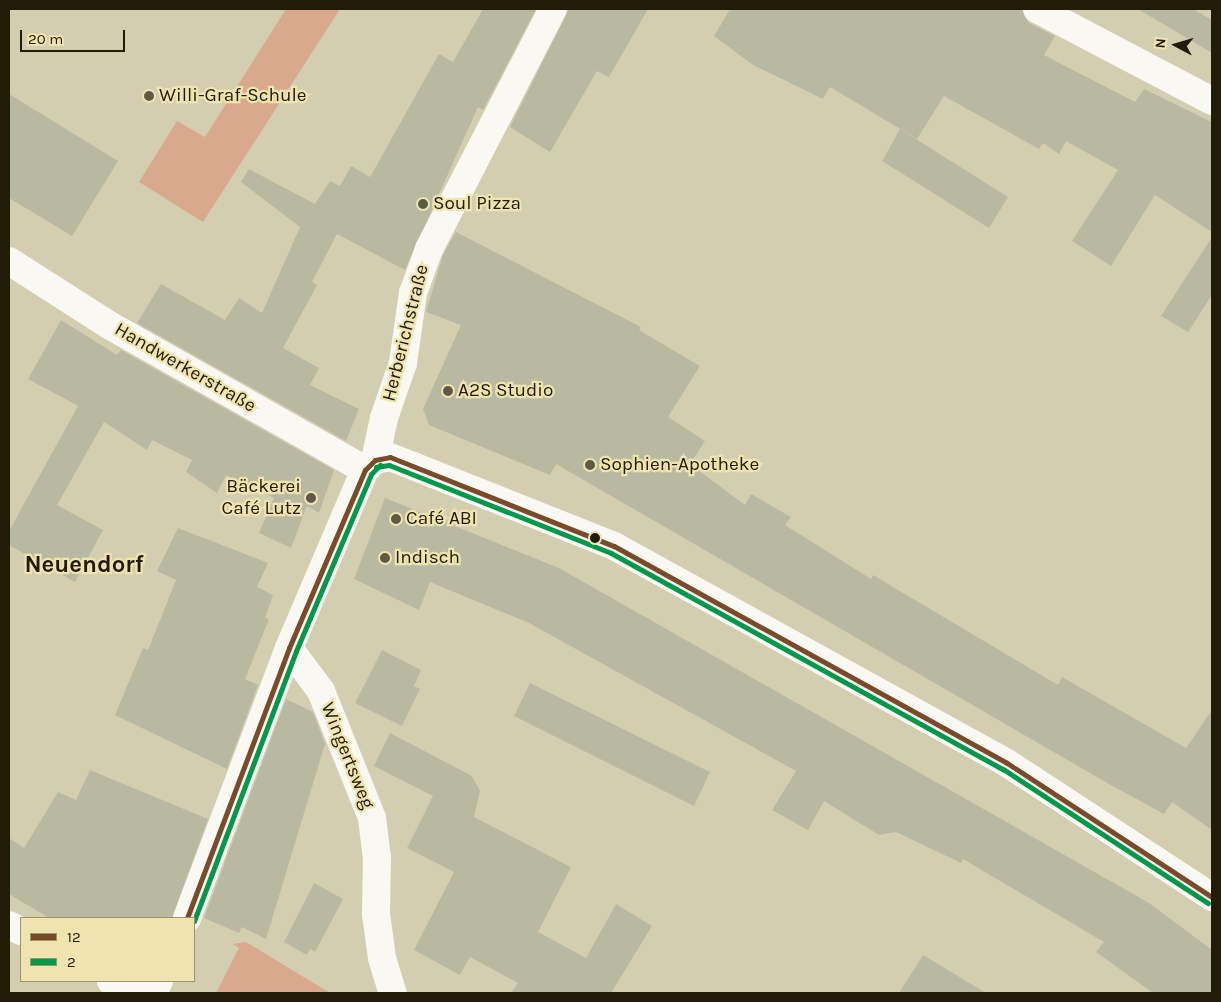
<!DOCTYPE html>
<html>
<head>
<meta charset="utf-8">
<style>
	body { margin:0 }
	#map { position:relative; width:1221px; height:1002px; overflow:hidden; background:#d4ceb1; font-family:Karla,sans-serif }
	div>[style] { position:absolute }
	.green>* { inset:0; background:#d9a98e }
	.building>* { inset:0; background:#b9b9a2 }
	.street>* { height:28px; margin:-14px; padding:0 14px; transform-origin:14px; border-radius:14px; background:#f9f8f3 }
	.bus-1>* { height:5px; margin:-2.5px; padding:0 2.5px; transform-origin:2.5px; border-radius:2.5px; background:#7a4b2a }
	.bus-2>* { height:5px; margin:-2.5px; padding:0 2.5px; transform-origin:2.5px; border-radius:2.5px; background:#03984a }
	.dots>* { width:14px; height:14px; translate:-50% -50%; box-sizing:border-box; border:2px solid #efe4b0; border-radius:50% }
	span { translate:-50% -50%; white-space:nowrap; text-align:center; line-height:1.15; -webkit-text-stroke:4.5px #efe4b0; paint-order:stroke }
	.poi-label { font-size:19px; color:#201c08 }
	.left { translate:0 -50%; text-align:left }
	.right { translate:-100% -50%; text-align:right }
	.street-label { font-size:19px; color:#201c08 }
	.district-label { font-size:24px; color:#201c08; font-weight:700 }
	.frame { position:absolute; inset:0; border:10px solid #201c08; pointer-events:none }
	.legend { position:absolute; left:20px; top:917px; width:175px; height:65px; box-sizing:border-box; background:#efe4b0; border:1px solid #9c946d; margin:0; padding:6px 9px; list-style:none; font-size:15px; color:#201c08 }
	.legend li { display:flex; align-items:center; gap:10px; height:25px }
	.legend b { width:25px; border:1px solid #9c946d }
	.north { position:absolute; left:1151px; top:20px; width:50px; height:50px; -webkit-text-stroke:4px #efe4b0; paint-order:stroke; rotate:276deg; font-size:14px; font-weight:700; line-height:20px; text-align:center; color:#201c08 }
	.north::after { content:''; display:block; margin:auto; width:18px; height:22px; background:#201c08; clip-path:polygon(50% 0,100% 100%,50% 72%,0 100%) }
	.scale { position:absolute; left:20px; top:30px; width:105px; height:22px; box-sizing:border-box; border:2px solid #201c08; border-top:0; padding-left:6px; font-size:15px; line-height:18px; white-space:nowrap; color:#201c08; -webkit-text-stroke:4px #efe4b0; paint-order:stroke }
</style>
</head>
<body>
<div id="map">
	<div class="green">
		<div style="clip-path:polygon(286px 9px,340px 9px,203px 222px,139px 182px,177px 121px,205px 137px)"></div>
		<div style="clip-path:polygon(246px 942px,330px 993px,216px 993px,239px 948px,233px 944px)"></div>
	</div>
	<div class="building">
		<div style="clip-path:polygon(483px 9px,536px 9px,483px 110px,478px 107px,405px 270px,337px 234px,312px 282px,317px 285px,283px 348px,319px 368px,310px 385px,359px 409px,346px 441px,137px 323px,161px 284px,225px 320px,239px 298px,262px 313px,300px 227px,241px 182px,249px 169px,315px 204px,330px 181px,340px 186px,351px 166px,370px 177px,439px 54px,453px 62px)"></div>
		<div style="clip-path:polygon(569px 9px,648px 9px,609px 77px,597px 71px,550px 152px,510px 127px)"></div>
		<div style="clip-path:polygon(730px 9px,1022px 9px,1029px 23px,1055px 36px,1044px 55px,1135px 102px,1144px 89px,1212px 122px,1212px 232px,1155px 195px,1111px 266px,1072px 241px,1118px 170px,1066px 141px,1059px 154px,1043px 143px,1039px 149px,944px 96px,917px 139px,830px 87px,823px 99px,753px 65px,714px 36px)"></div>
		<div style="clip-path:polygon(1138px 9px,1193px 9px,1212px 20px,1212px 53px)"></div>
		<div style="clip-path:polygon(9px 94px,118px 161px,72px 236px,9px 198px)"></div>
		<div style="clip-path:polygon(900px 129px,1008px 197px,989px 228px,882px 161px)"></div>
		<div style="clip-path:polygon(456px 232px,641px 327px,639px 330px,700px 366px,668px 417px,705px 441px,690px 464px,745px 505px,751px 494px,791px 517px,785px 525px,871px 579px,873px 575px,1058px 685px,1062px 677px,1186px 748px,1212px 710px,1212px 830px,1172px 802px,1164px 814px,1109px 784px,556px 464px,550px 475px,429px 425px,423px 409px,461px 325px,426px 312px,443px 255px)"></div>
		<div style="clip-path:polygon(1212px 237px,1212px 295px,1188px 332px,1161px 316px)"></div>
		<div style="clip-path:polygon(61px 320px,117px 355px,121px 350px,334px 470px,319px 513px,307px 506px,291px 548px,259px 533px,274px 498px,226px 475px,217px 493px,186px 472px,192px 460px,152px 440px,147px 450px,104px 422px,57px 505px,103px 530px,75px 582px,9px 545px,9px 531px,78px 406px,28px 379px)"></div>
		<div style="clip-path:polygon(385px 498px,559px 568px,1149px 903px,1212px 950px,1212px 993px,1153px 993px,1096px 952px,1104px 942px,963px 859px,961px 863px,896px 832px,879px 835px,824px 801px,808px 830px,772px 810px,796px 771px,529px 623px,430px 582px,419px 610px,354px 579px)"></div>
		<div style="clip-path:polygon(178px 528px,268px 563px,257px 587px,273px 595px,265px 618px,269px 619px,245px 679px,258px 685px,227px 769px,115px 715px,143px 648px,148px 650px,176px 580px,157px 571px)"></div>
		<div style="clip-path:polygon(382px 650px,421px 670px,414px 686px,420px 689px,402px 726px,355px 703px)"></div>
		<div style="clip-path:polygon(530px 683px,710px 772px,694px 806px,514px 716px)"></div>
		<div style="clip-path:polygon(286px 699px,313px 712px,325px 744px,266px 939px,242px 927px,239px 933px,204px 918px)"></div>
		<div style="clip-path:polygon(390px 733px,472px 776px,480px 791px,474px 817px,571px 867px,538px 932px,586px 958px,616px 904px,652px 926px,611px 993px,511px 993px,518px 983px,470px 957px,460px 975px,414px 950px,454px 872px,407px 848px,433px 796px,374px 766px)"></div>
		<div style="clip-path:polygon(90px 770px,208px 819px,172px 918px,49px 918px,9px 894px,9px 838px,24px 848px,58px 792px,76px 800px)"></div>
		<div style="clip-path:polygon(314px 883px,343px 899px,315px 952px,310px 949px,307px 955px,284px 942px)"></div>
		<div style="clip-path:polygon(923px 955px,986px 993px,899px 993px)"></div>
	</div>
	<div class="street">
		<div style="left:1037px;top:9px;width:198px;rotate:27.7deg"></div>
		<div style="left:9px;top:261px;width:119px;rotate:32.6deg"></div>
		<div style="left:109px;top:325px;width:294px;rotate:29.5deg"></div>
		<div style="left:375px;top:460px;width:15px;rotate:-11deg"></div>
		<div style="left:390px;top:457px;width:25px;rotate:21deg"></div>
		<div style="left:413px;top:466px;width:216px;rotate:21.7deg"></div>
		<div style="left:614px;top:546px;width:449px;rotate:28.9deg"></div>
		<div style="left:1007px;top:763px;width:245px;rotate:33.2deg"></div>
		<div style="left:289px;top:648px;width:54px;rotate:53.3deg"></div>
		<div style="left:321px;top:691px;width:137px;rotate:68.1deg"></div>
		<div style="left:372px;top:818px;width:39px;rotate:83deg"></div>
		<div style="left:377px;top:857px;width:57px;rotate:91deg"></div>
		<div style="left:376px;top:914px;width:44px;rotate:82.2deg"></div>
		<div style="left:382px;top:958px;width:37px;rotate:73deg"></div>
		<div style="left:187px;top:918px;width:289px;rotate:-69.3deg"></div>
		<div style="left:289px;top:648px;width:194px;rotate:-66.9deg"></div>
		<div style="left:365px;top:470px;width:14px;rotate:-45deg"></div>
		<div style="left:375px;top:460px;width:43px;rotate:-77.9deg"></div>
		<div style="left:384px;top:418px;width:58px;rotate:-70.9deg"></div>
		<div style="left:403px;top:363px;width:71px;rotate:-81.9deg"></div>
		<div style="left:413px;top:293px;width:47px;rotate:-70deg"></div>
		<div style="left:429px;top:249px;width:270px;rotate:-62.7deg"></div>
		<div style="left:9px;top:925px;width:13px;rotate:27deg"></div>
		<div style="left:111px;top:981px;width:26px;rotate:28deg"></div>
		<div style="left:153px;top:993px;width:13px;rotate:-63deg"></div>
	</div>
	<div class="bus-1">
		<div style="left:375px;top:460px;width:15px;rotate:-11deg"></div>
		<div style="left:390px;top:457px;width:241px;rotate:21.7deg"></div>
		<div style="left:614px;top:546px;width:449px;rotate:28.9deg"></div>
		<div style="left:1007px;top:763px;width:245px;rotate:33.2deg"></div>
		<div style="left:187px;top:918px;width:289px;rotate:-69.3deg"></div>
		<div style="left:289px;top:648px;width:194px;rotate:-66.9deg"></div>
		<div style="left:365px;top:470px;width:14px;rotate:-45deg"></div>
	</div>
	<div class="bus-2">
		<div style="left:376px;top:467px;width:13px;rotate:-9deg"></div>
		<div style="left:389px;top:465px;width:239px;rotate:21.6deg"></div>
		<div style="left:611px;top:553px;width:448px;rotate:28.9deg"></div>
		<div style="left:1003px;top:769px;width:245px;rotate:33.2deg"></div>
		<div style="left:194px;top:921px;width:289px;rotate:-69.3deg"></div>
		<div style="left:296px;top:651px;width:192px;rotate:-67deg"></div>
		<div style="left:371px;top:474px;width:13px;rotate:-45deg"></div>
	</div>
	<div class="dots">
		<div style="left:149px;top:96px;background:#5f5a43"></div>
		<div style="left:423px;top:204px;background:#5f5a43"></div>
		<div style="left:448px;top:391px;background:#5f5a43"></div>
		<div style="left:590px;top:465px;background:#5f5a43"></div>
		<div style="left:311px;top:498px;background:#5f5a43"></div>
		<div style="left:396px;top:519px;background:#5f5a43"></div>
		<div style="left:595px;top:538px;background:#201c08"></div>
		<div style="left:385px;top:558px;background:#5f5a43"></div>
	</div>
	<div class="poi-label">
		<span class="left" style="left:159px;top:96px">Willi-Graf-Schule</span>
		<span class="left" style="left:433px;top:204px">Soul Pizza</span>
		<span class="left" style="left:458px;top:391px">A2S Studio</span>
		<span class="left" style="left:600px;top:465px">Sophien-Apotheke</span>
		<span class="right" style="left:301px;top:498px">Bäckerei<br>Café Lutz</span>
		<span class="left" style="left:406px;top:519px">Café ABI</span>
		<span class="left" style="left:395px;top:558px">Indisch</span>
	</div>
	<div class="street-label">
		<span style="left:406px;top:333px;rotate:-76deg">Herberichstraße</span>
		<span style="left:185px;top:368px;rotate:30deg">Handwerkerstraße</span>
		<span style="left:347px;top:756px;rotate:68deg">Wingertsweg</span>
	</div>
	<div class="district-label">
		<span style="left:84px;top:565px">Neuendorf</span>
	</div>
	<div class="frame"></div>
	<ul class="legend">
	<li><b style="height:6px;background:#7a4b2a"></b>12</li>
	<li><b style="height:6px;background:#03984a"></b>2</li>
	</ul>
	<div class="north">N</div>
	<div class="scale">20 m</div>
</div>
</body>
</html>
